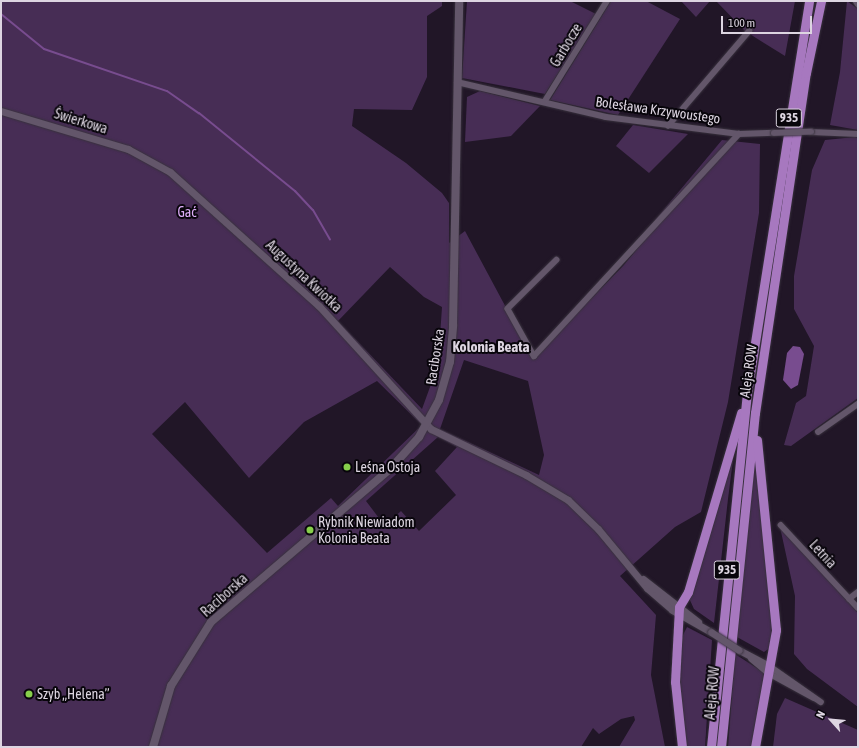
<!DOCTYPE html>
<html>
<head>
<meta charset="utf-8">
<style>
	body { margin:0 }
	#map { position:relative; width:859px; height:748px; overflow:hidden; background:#211627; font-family:"Asap Condensed",sans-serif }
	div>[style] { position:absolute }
	.green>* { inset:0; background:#472d55 }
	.water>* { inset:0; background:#784c8f }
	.stream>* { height:2px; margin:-1px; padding:0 1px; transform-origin:1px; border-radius:1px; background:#784c8f }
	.roads { filter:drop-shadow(0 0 1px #38313d) drop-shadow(0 0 1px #38313d) }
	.minor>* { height:5.5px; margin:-2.75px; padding:0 2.75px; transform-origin:2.75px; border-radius:2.75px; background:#63566a }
	.tertiary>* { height:7px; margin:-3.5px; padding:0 3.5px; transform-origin:3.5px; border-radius:3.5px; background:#63566a }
	.secondary>* { height:8px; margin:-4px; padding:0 4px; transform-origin:4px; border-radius:4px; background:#63566a }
	.primary>* { height:9px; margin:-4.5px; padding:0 4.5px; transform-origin:4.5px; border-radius:4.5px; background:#a778bf }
	.bridges { filter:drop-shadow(0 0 1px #38313d) drop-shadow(0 0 1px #38313d) }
	.minor-bridge>* { height:5.5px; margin:-2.75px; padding:0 2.75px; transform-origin:2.75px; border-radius:2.75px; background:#63566a }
	.tertiary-bridge>* { height:7px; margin:-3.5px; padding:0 3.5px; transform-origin:3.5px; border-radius:3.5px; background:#63566a }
	.dots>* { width:11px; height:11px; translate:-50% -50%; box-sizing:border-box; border:2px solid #08050b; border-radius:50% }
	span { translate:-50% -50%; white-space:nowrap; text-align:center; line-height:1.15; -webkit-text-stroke:4px #08050b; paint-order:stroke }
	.shield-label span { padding:1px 3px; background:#08050b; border:1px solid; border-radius:3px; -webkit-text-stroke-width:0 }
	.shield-label { font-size:13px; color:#ddd5e1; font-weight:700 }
	.street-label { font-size:14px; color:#ddd5e1 }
	.park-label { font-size:14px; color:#deaef9 }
	.poi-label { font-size:14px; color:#ddd5e1 }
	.left { translate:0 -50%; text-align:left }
	.neighbourhood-label { font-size:15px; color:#ddd5e1; font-weight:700 }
	.frame { position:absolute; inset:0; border:2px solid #ddd5e1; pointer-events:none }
	.north { position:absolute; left:811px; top:700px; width:40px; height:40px; -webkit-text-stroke:3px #08050b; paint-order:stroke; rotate:297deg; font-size:11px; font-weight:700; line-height:16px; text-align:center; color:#ddd5e1 }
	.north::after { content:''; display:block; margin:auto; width:14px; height:18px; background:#ddd5e1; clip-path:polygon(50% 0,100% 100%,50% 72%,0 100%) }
	.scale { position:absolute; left:721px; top:16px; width:91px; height:18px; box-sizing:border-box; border:2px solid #ddd5e1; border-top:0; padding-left:5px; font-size:12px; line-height:14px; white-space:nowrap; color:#ddd5e1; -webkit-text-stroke:3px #08050b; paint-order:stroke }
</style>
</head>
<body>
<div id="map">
	<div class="green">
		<div style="clip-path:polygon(evenodd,1px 1px,442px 1px,442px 6px,427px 16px,427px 77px,412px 110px,354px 109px,352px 126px,406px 163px,442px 193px,449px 203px,449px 243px,465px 231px,533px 358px,623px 266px,648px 236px,650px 226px,722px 140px,760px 144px,759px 213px,728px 402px,701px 512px,675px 527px,620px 576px,656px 615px,651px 675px,665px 747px,619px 747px,635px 720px,634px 716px,621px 719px,599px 734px,593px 728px,581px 747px,1px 747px,1px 1px,390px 267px,424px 297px,442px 307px,438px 365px,422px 409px,338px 321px,390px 267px,1px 1px,464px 360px,528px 381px,544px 455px,539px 475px,440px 429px,464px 360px,1px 1px,377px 381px,422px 425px,338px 506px,331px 498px,267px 553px,152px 434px,185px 402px,249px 478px,304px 422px,377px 381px,1px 1px,438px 437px,457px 447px,435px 471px,456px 495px,419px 531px,401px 511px,385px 526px,366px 501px,438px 437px)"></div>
		<div style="clip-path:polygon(467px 1px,570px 1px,596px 14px,545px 94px,462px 78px)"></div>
		<div style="clip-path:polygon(611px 1px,646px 1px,680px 19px,618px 115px,550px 100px)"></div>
		<div style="clip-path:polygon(681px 1px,710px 1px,696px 17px)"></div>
		<div style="clip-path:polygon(716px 1px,795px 1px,785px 56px,745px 31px)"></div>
		<div style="clip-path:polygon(847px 1px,858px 9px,858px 130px,830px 125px,840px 72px)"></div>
		<div style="clip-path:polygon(480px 91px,540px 106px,511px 136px,465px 142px,467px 97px)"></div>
		<div style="clip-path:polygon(633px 125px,688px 134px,649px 173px,616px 146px)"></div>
		<div style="clip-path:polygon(855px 137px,858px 138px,858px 398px,791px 446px,784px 445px,796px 403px,806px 396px,814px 346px,794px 309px,794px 276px,812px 170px,825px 140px)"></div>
		<div style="clip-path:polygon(736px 436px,728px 499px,714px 623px,694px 609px,689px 598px)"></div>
		<div style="clip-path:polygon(755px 456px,772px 609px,771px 647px,764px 652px,737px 637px)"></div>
		<div style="clip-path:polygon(780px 527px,858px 613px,858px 707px,807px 669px,794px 654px,795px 596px)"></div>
		<div style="clip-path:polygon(687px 627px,712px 640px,705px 747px,686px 747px,678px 678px,681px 639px)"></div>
		<div style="clip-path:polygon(735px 654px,766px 674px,751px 747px,728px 747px)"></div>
		<div style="clip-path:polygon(785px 698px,858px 730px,858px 747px,773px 747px,777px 714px)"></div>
	</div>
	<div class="water">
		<div style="clip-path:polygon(793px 346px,800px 347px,804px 354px,798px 385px,791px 389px,783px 380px,787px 353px)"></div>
	</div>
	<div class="stream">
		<div style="left:1px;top:14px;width:55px;rotate:39.1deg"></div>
		<div style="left:44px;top:49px;width:130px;rotate:18.9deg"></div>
		<div style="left:167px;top:91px;width:39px;rotate:35deg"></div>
		<div style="left:199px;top:113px;width:124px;rotate:39.1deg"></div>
		<div style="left:295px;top:191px;width:26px;rotate:47deg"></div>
		<div style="left:313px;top:210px;width:34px;rotate:60deg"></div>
	</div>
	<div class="roads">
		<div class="minor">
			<div style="left:856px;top:1px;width:4px;rotate:56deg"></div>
			<div style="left:457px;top:82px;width:153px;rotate:13.2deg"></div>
			<div style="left:606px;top:117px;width:134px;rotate:7.3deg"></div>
			<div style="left:739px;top:134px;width:35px;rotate:-2deg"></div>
			<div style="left:545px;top:101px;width:118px;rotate:-58.2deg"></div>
			<div style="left:668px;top:126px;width:125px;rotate:-49.5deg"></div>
			<div style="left:811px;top:132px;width:47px;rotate:2.4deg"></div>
			<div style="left:557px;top:260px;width:69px;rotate:135deg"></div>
			<div style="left:508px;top:309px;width:54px;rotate:61deg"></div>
			<div style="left:534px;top:356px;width:302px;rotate:-47.3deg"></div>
			<div style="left:818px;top:432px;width:49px;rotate:-35deg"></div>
			<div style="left:781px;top:525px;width:113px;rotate:47.1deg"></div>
			<div style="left:849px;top:599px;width:11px;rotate:-38deg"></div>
			<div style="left:771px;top:667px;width:61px;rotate:35deg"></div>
			<div style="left:770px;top:674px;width:50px;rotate:28.6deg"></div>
		</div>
		<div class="tertiary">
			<div style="left:1px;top:111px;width:133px;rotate:16.7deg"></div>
			<div style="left:128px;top:149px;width:48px;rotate:28.7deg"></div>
			<div style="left:170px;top:172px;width:200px;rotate:42deg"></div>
			<div style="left:319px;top:306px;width:166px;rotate:47.7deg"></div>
			<div style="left:431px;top:429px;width:106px;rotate:25.8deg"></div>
			<div style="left:526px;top:475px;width:49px;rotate:30.8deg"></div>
			<div style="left:568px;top:500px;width:42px;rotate:44deg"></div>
			<div style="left:598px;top:529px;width:77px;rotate:50.3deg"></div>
			<div style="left:647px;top:588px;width:33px;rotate:41deg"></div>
			<div style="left:672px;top:610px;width:45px;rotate:29.4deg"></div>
			<div style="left:643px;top:579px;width:70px;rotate:38deg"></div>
			<div style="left:739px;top:650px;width:36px;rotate:28deg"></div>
			<div style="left:751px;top:658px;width:25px;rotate:40deg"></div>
		</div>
		<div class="secondary">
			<div style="left:153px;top:747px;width:64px;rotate:-73.6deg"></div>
			<div style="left:171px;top:686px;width:75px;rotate:-58deg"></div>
			<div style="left:211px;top:622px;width:237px;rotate:-40.5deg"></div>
			<div style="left:391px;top:468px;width:42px;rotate:-47.9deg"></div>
			<div style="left:419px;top:437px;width:42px;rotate:-61.6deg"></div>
			<div style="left:439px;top:400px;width:40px;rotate:-74deg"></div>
			<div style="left:450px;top:362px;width:37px;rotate:-85deg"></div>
			<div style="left:453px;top:325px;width:324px;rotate:-88.9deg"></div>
		</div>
		<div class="primary">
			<div style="left:682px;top:747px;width:65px;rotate:-96.1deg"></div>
			<div style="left:675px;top:682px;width:75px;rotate:-86.9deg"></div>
			<div style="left:679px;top:607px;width:17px;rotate:-59deg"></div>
			<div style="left:688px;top:592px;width:187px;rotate:-73.5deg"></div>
			<div style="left:711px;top:747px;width:356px;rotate:-84.2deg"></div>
			<div style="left:747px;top:393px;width:397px;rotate:-81deg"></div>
			<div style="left:721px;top:747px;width:336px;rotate:-84.2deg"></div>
			<div style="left:755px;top:413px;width:344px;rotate:-81.5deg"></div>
			<div style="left:806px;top:73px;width:74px;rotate:-78.2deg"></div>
			<div style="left:755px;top:747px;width:119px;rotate:-79.8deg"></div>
			<div style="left:776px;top:630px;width:191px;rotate:-95.7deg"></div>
		</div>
	</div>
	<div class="bridges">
		<div class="minor-bridge">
			<div style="left:774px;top:133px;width:37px;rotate:-2deg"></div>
		</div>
		<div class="tertiary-bridge">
			<div style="left:711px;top:632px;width:33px;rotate:33deg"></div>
		</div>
	</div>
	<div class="dots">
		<div style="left:347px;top:467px;background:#87cf4b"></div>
		<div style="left:310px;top:530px;background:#87cf4b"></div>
		<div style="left:29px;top:694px;background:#87cf4b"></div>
	</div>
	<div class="shield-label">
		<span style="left:789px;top:118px">935</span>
		<span style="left:727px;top:570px">935</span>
	</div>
	<div class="street-label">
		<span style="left:566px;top:45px;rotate:-59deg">Garbocze</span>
		<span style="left:658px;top:110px;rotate:8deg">Bolesława Krzywoustego</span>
		<span style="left:81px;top:121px;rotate:17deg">Świerkowa</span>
		<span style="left:304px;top:276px;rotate:43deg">Augustyna Kwiotka</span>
		<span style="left:435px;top:357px;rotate:-81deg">Raciborska</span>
		<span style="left:748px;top:371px;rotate:-82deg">Aleja ROW</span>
		<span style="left:823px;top:554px;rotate:47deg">Letnia</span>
		<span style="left:224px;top:595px;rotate:-42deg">Raciborska</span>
		<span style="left:712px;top:693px;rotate:-85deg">Aleja ROW</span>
	</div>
	<div class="park-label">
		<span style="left:187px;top:212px">Gać</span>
	</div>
	<div class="poi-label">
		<span class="left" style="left:355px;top:467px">Leśna Ostoja</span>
		<span class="left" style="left:318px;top:530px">Rybnik Niewiadom<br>Kolonia Beata</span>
		<span class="left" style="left:37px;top:694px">Szyb „Helena”</span>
	</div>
	<div class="neighbourhood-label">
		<span style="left:491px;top:347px">Kolonia Beata</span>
	</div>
	<div class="frame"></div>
	<div class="north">N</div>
	<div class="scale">100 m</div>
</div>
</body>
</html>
